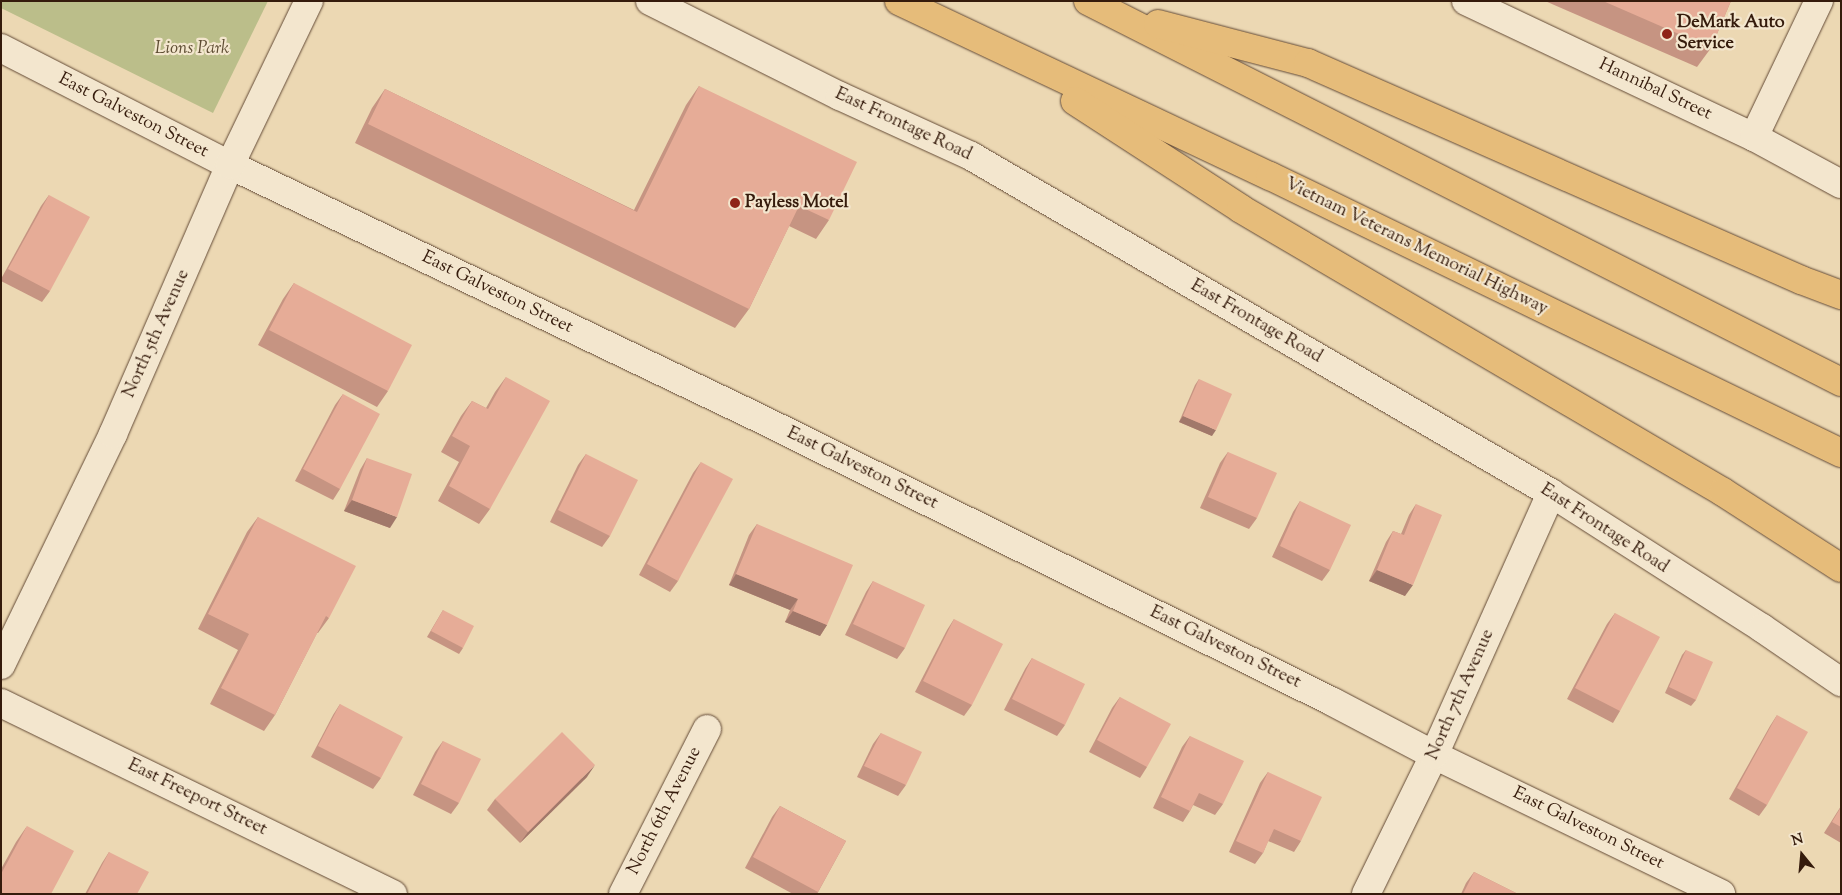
<!DOCTYPE html>
<html>
<head>
<meta charset="utf-8">
<style>
	body { margin:0 }
	#map { position:relative; width:1842px; height:895px; overflow:hidden; background:#ecd8b3; font-family:"Sorts Mill Goudy",serif }
	div>[style] { position:absolute }
	.green>* { inset:0; background:#bbbe8a }
	.roads { filter:drop-shadow(0 0 1px #634a36) drop-shadow(0 0 1px #634a36) }
	.street>* { height:28px; margin:-14px; padding:0 14px; transform-origin:14px; border-radius:14px; background:#f3e6ce }
	.highway>* { height:28px; margin:-14px; padding:0 14px; transform-origin:14px; border-radius:14px; background:#e6bc7a }
	.wall>* { inset:0; background:#c69482 }
	.shaded-wall>* { inset:0; background:#a1786a }
	.building>* { inset:0; background:#e6ac97 }
	.dots>* { width:14px; height:14px; translate:-50% -50%; box-sizing:border-box; border:2px solid #f3e6ce; border-radius:50% }
	span { translate:-50% -50%; white-space:nowrap; text-align:center; line-height:1.15; -webkit-text-stroke:4.5px #f3e6ce; paint-order:stroke }
	.poi-label { font-size:18px; color:#351b0c; font-weight:700 }
	.left { translate:0 -50%; text-align:left }
	.park-label { font-size:18px; color:#5d4c32; font-style:italic }
	.street-label { font-size:18px; color:#351b0c }
	.frame { position:absolute; inset:0; border:2px solid #351b0c; pointer-events:none }
	.north { position:absolute; left:1777px; top:830px; width:50px; height:50px; -webkit-text-stroke:4px #f3e6ce; paint-order:stroke; rotate:343deg; font-size:14px; font-weight:700; line-height:20px; text-align:center; color:#351b0c }
	.north::after { content:''; display:block; margin:auto; width:18px; height:22px; background:#351b0c; clip-path:polygon(50% 0,100% 100%,50% 72%,0 100%) }
</style>
</head>
<body>
<div id="map">
	<div class="green">
		<div style="clip-path:polygon(1px 1px,268px 1px,213px 113px,1px 8px)"></div>
	</div>
	<div class="roads">
		<div class="street">
			<div style="left:650px;top:1px;width:212px;rotate:26.6deg"></div>
			<div style="left:840px;top:96px;width:144px;rotate:24.6deg"></div>
			<div style="left:971px;top:156px;width:671px;rotate:30.16deg"></div>
			<div style="left:1551px;top:493px;width:250px;rotate:32.6deg"></div>
			<div style="left:1762px;top:628px;width:96px;rotate:34.4deg"></div>
			<div style="left:1466px;top:1px;width:318px;rotate:25.3deg"></div>
			<div style="left:1754px;top:137px;width:99px;rotate:28.4deg"></div>
			<div style="left:1px;top:48px;width:257px;rotate:27.1deg"></div>
			<div style="left:230px;top:165px;width:589px;rotate:25.56deg"></div>
			<div style="left:761px;top:419px;width:638px;rotate:26.32deg"></div>
			<div style="left:1333px;top:702px;width:114px;rotate:27.7deg"></div>
			<div style="left:1434px;top:755px;width:319px;rotate:25.8deg"></div>
			<div style="left:1754px;top:137px;width:151px;rotate:-64.5deg"></div>
			<div style="left:1px;top:665px;width:257px;rotate:-64.1deg"></div>
			<div style="left:113px;top:434px;width:293px;rotate:-66.5deg"></div>
			<div style="left:230px;top:165px;width:182px;rotate:-64.3deg"></div>
			<div style="left:1px;top:703px;width:436px;rotate:26deg"></div>
			<div style="left:623px;top:894px;width:185px;rotate:-63deg"></div>
			<div style="left:1366px;top:894px;width:155px;rotate:-63.9deg"></div>
			<div style="left:1434px;top:755px;width:287px;rotate:-65.9deg"></div>
		</div>
		<div class="highway">
			<div style="left:899px;top:1px;width:410px;rotate:25.3deg"></div>
			<div style="left:1270px;top:176px;width:635px;rotate:25.88deg"></div>
			<div style="left:1088px;top:1px;width:844px;rotate:26.84deg"></div>
			<div style="left:1158px;top:24px;width:155px;rotate:14.6deg"></div>
			<div style="left:1308px;top:63px;width:539px;rotate:23.76deg"></div>
			<div style="left:1801px;top:280px;width:43px;rotate:20.6deg"></div>
			<div style="left:1075px;top:101px;width:198px;rotate:33deg"></div>
			<div style="left:1241px;top:209px;width:559px;rotate:30.42deg"></div>
			<div style="left:1723px;top:492px;width:140px;rotate:32.8deg"></div>
		</div>
	</div>
	<div class="wall">
		<div style="clip-path:polygon(1545px 1px,1731px 1px,1711px 48px,1697px 67px)"></div>
		<div style="clip-path:polygon(699px 86px,829px 220px,816px 239px,789px 226px,749px 309px,735px 328px,355px 143px,372px 108px,385px 89px,634px 210px,686px 105px)"></div>
		<div style="clip-path:polygon(49px 195px,50px 291px,42px 302px,1px 281px,1px 279px,41px 206px)"></div>
		<div style="clip-path:polygon(294px 283px,388px 391px,377px 407px,258px 345px,283px 299px)"></div>
		<div style="clip-path:polygon(506px 377px,490px 509px,479px 524px,438px 501px,459px 462px,441px 452px,461px 416px,472px 401px,486px 408px,495px 392px)"></div>
		<div style="clip-path:polygon(1199px 379px,1212px 436px,1179px 422px,1195px 385px)"></div>
		<div style="clip-path:polygon(343px 394px,340px 489px,333px 500px,295px 481px,335px 405px)"></div>
		<div style="clip-path:polygon(1228px 452px,1257px 518px,1249px 529px,1200px 508px,1220px 463px)"></div>
		<div style="clip-path:polygon(586px 454px,610px 536px,602px 547px,550px 522px,578px 465px)"></div>
		<div style="clip-path:polygon(367px 458px,390px 528px,344px 511px,360px 470px)"></div>
		<div style="clip-path:polygon(701px 462px,678px 581px,670px 592px,639px 575px,693px 473px)"></div>
		<div style="clip-path:polygon(1300px 501px,1330px 570px,1322px 581px,1272px 557px,1293px 512px)"></div>
		<div style="clip-path:polygon(1416px 504px,1405px 596px,1369px 581px,1386px 542px,1393px 531px,1401px 534px,1409px 515px)"></div>
		<div style="clip-path:polygon(258px 517px,329px 618px,318px 633px,317px 633px,275px 715px,264px 731px,210px 704px,238px 650px,198px 629px,247px 532px)"></div>
		<div style="clip-path:polygon(757px 524px,827px 625px,820px 636px,785px 622px,790px 610px,729px 585px,749px 535px)"></div>
		<div style="clip-path:polygon(873px 581px,905px 648px,897px 659px,845px 635px,866px 592px)"></div>
		<div style="clip-path:polygon(443px 610px,463px 648px,459px 654px,427px 637px)"></div>
		<div style="clip-path:polygon(1615px 613px,1620px 711px,1613px 723px,1567px 699px,1607px 624px)"></div>
		<div style="clip-path:polygon(954px 619px,972px 705px,964px 716px,915px 692px,947px 630px)"></div>
		<div style="clip-path:polygon(1686px 650px,1696px 700px,1691px 706px,1665px 693px,1682px 655px)"></div>
		<div style="clip-path:polygon(1032px 658px,1065px 725px,1057px 736px,1004px 710px,1025px 669px)"></div>
		<div style="clip-path:polygon(1120px 697px,1147px 767px,1140px 778px,1089px 752px,1112px 708px)"></div>
		<div style="clip-path:polygon(340px 704px,381px 778px,373px 789px,311px 757px,333px 715px)"></div>
		<div style="clip-path:polygon(1777px 715px,1767px 805px,1759px 816px,1729px 799px,1770px 726px)"></div>
		<div style="clip-path:polygon(881px 733px,906px 785px,898px 796px,857px 777px,873px 744px)"></div>
		<div style="clip-path:polygon(1190px 736px,1223px 804px,1215px 815px,1193px 805px,1190px 811px,1183px 822px,1153px 808px,1182px 747px)"></div>
		<div style="clip-path:polygon(443px 741px,459px 803px,451px 814px,413px 795px,435px 752px)"></div>
		<div style="clip-path:polygon(1268px 772px,1301px 841px,1294px 852px,1268px 841px,1263px 853px,1255px 864px,1229px 852px,1260px 783px)"></div>
		<div style="clip-path:polygon(587px 777px,520px 843px,487px 810px,495px 799px)"></div>
		<div style="clip-path:polygon(780px 806px,846px 841px,817px 894px,793px 894px,745px 868px,772px 817px)"></div>
		<div style="clip-path:polygon(1841px 806px,1841px 843px,1824px 833px)"></div>
		<div style="clip-path:polygon(27px 826px,1px 894px,1px 869px,16px 842px)"></div>
		<div style="clip-path:polygon(109px 852px,137px 894px,85px 894px,102px 863px)"></div>
		<div style="clip-path:polygon(1474px 872px,1518px 894px,1461px 894px,1466px 883px)"></div>
	</div>
	<div class="shaded-wall">
		<div style="clip-path:polygon(1183px 416px,1216px 430px,1212px 436px,1179px 422px)"></div>
		<div style="clip-path:polygon(352px 500px,397px 517px,390px 528px,344px 511px)"></div>
		<div style="clip-path:polygon(1377px 570px,1413px 585px,1405px 596px,1369px 581px)"></div>
		<div style="clip-path:polygon(736px 574px,798px 599px,790px 610px,729px 585px)"></div>
		<div style="clip-path:polygon(793px 611px,827px 625px,820px 636px,785px 622px)"></div>
		<div style="clip-path:polygon(595px 765px,587px 777px,520px 843px,528px 832px)"></div>
	</div>
	<div class="building">
		<div style="clip-path:polygon(1603px 1px,1731px 1px,1711px 48px)"></div>
		<div style="clip-path:polygon(699px 86px,857px 162px,829px 220px,799px 206px,749px 309px,368px 124px,385px 89px,637px 212px)"></div>
		<div style="clip-path:polygon(49px 195px,90px 217px,50px 291px,8px 269px)"></div>
		<div style="clip-path:polygon(294px 283px,412px 345px,388px 391px,269px 330px)"></div>
		<div style="clip-path:polygon(506px 377px,550px 401px,490px 509px,449px 486px,470px 446px,452px 436px,472px 401px,488px 409px)"></div>
		<div style="clip-path:polygon(1199px 379px,1232px 394px,1216px 430px,1183px 416px)"></div>
		<div style="clip-path:polygon(343px 394px,380px 414px,340px 489px,303px 469px)"></div>
		<div style="clip-path:polygon(1228px 452px,1277px 473px,1257px 518px,1208px 497px)"></div>
		<div style="clip-path:polygon(586px 454px,638px 480px,610px 536px,558px 510px)"></div>
		<div style="clip-path:polygon(367px 458px,412px 474px,397px 517px,352px 500px)"></div>
		<div style="clip-path:polygon(701px 462px,733px 479px,678px 581px,647px 564px)"></div>
		<div style="clip-path:polygon(1300px 501px,1351px 525px,1330px 570px,1280px 546px)"></div>
		<div style="clip-path:polygon(1416px 504px,1442px 515px,1413px 585px,1377px 570px,1393px 531px,1404px 535px)"></div>
		<div style="clip-path:polygon(258px 517px,356px 566px,329px 618px,326px 616px,275px 715px,221px 688px,249px 634px,208px 614px)"></div>
		<div style="clip-path:polygon(757px 524px,853px 565px,827px 625px,793px 611px,798px 599px,736px 574px)"></div>
		<div style="clip-path:polygon(873px 581px,925px 605px,905px 648px,853px 624px)"></div>
		<div style="clip-path:polygon(443px 610px,474px 626px,463px 648px,431px 631px)"></div>
		<div style="clip-path:polygon(1615px 613px,1660px 637px,1620px 711px,1575px 688px)"></div>
		<div style="clip-path:polygon(954px 619px,1003px 644px,972px 705px,923px 681px)"></div>
		<div style="clip-path:polygon(1686px 650px,1713px 662px,1696px 700px,1669px 687px)"></div>
		<div style="clip-path:polygon(1032px 658px,1085px 684px,1065px 725px,1012px 699px)"></div>
		<div style="clip-path:polygon(1120px 697px,1171px 724px,1147px 767px,1097px 740px)"></div>
		<div style="clip-path:polygon(340px 704px,403px 737px,381px 778px,318px 746px)"></div>
		<div style="clip-path:polygon(1777px 715px,1808px 732px,1767px 805px,1737px 788px)"></div>
		<div style="clip-path:polygon(562px 732px,595px 765px,528px 832px,495px 799px)"></div>
		<div style="clip-path:polygon(881px 733px,922px 752px,906px 785px,864px 766px)"></div>
		<div style="clip-path:polygon(1190px 736px,1244px 761px,1223px 804px,1199px 793px,1190px 811px,1161px 797px)"></div>
		<div style="clip-path:polygon(443px 741px,481px 759px,459px 803px,421px 784px)"></div>
		<div style="clip-path:polygon(1268px 772px,1322px 797px,1301px 841px,1274px 829px,1263px 853px,1236px 841px)"></div>
		<div style="clip-path:polygon(780px 806px,846px 841px,818px 892px,753px 857px)"></div>
		<div style="clip-path:polygon(1841px 807px,1841px 827px,1832px 822px)"></div>
		<div style="clip-path:polygon(27px 826px,74px 851px,51px 894px,1px 894px,1px 874px)"></div>
		<div style="clip-path:polygon(109px 852px,149px 872px,137px 894px,87px 894px)"></div>
		<div style="clip-path:polygon(1474px 872px,1518px 894px,1463px 894px)"></div>
	</div>
	<div class="dots">
		<div style="left:1667px;top:34px;background:#8f2418"></div>
		<div style="left:735px;top:203px;background:#8f2418"></div>
	</div>
	<div class="poi-label">
		<span class="left" style="left:1677px;top:34px">DeMark Auto<br>Service</span>
		<span class="left" style="left:745px;top:203px">Payless Motel</span>
	</div>
	<div class="park-label">
		<span style="left:192px;top:49px">Lions Park</span>
	</div>
	<div class="street-label">
		<span style="left:1655px;top:90px;rotate:25deg">Hannibal Street</span>
		<span style="left:133px;top:116px;rotate:27deg">East Galveston Street</span>
		<span style="left:903px;top:125px;rotate:25deg">East Frontage Road</span>
		<span style="left:1416px;top:247px;rotate:26deg">Vietnam Veterans Memorial Highway</span>
		<span style="left:497px;top:293px;rotate:26deg">East Galveston Street</span>
		<span style="left:1256px;top:322px;rotate:30deg">East Frontage Road</span>
		<span style="left:157px;top:334px;rotate:-66deg">North 5th Avenue</span>
		<span style="left:862px;top:469px;rotate:26deg">East Galveston Street</span>
		<span style="left:1604px;top:529px;rotate:33deg">East Frontage Road</span>
		<span style="left:1225px;top:648px;rotate:26deg">East Galveston Street</span>
		<span style="left:1461px;top:695px;rotate:-66deg">North 7th Avenue</span>
		<span style="left:197px;top:798px;rotate:26deg">East Freeport Street</span>
		<span style="left:665px;top:811px;rotate:-63deg">North 6th Avenue</span>
		<span style="left:1588px;top:829px;rotate:26deg">East Galveston Street</span>
	</div>
	<div class="frame"></div>
	<div class="north">N</div>
</div>
</body>
</html>
